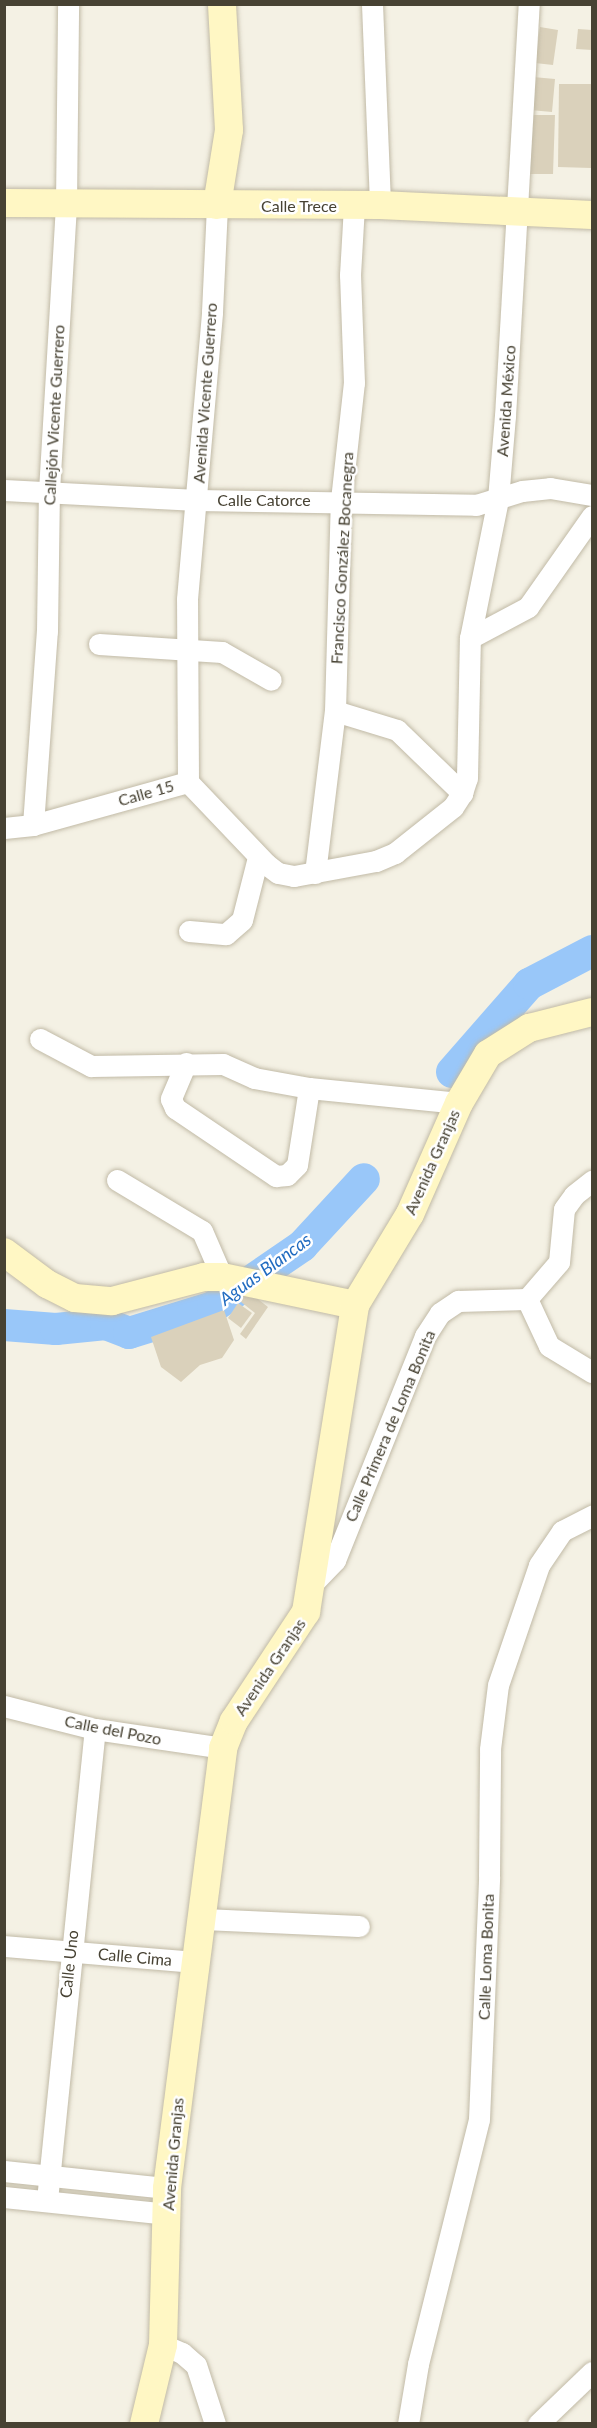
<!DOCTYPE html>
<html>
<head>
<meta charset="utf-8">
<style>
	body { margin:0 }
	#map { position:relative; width:597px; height:2428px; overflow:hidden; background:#f4f1e4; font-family:Lato,sans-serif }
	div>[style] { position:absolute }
	.river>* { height:32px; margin:-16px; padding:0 16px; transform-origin:16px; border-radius:16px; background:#99c7f9 }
	.building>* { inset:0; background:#dad1bb }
	.roads { filter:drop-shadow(0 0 2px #c1baa6) drop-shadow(0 0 2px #c1baa6) }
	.street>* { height:21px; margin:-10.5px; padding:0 10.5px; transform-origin:10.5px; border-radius:10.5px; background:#fff }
	.secondary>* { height:28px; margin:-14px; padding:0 14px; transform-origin:14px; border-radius:14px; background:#fff7c4 }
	span { translate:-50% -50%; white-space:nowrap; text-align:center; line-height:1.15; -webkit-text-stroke:5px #fff; paint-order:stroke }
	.street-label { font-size:16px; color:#474233 }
	.water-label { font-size:18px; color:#206bc0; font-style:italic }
	.frame { position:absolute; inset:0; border:6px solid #474233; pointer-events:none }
</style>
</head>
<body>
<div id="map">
	<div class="river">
		<div style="left:452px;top:1072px;width:117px;rotate:-48.8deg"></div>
		<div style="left:529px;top:984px;width:71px;rotate:-27.6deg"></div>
		<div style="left:4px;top:1325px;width:52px;rotate:4.4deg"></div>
		<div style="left:56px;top:1329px;width:50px;rotate:-5.7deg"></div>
		<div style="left:106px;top:1324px;width:25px;rotate:21deg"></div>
		<div style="left:129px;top:1333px;width:88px;rotate:-17.2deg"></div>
		<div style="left:213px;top:1307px;width:108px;rotate:-34.4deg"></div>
		<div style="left:302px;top:1246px;width:91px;rotate:-47.2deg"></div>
	</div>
	<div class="building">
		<div style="clip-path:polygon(540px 27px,558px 30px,553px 65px,535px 63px)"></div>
		<div style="clip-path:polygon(578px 29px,592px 30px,592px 50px,576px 49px)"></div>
		<div style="clip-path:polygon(533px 77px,555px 79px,552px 112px,530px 110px)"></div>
		<div style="clip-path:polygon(559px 84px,592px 84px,591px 168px,558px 167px)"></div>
		<div style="clip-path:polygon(527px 115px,555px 115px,553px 174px,526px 174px)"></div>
		<div style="clip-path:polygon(244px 1288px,268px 1307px,246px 1339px,240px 1334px,255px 1313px,236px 1298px)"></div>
		<div style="clip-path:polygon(238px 1303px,252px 1313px,241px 1328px,228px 1318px)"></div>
		<div style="clip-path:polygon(224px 1310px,234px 1340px,222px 1358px,200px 1365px,181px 1382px,161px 1367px,151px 1337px)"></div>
	</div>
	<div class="roads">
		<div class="street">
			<div style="left:372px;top:4px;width:201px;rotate:87.7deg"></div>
			<div style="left:4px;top:490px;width:193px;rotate:3deg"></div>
			<div style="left:197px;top:500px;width:279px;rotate:1deg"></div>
			<div style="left:476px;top:505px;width:48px;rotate:-16.9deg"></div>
			<div style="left:522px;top:491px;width:28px;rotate:-6deg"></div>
			<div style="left:550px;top:488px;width:43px;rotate:9.5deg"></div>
			<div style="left:470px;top:638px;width:66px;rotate:-28.1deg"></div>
			<div style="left:528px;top:607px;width:111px;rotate:-54.9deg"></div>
			<div style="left:99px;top:644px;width:123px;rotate:3.7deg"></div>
			<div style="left:222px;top:652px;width:56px;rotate:29.7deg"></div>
			<div style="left:335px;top:711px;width:65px;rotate:17deg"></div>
			<div style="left:397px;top:730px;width:91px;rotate:44.1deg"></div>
			<div style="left:188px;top:782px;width:183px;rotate:-90.3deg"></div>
			<div style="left:187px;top:599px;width:288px;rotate:-85deg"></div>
			<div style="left:212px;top:312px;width:107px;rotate:-87.3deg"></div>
			<div style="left:33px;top:825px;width:195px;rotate:-85.9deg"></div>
			<div style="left:47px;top:631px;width:140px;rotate:-89.2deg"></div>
			<div style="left:49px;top:491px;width:287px;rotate:-86.6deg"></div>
			<div style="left:66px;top:205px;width:201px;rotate:-89.4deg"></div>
			<div style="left:4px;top:828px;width:29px;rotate:-6deg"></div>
			<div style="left:33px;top:825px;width:161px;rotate:-15.5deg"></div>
			<div style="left:188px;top:782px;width:113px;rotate:46.4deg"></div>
			<div style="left:266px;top:864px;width:15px;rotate:37deg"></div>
			<div style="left:278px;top:873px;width:16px;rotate:11deg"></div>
			<div style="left:294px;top:876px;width:83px;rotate:-10.4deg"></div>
			<div style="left:376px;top:861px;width:21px;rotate:-23deg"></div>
			<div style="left:395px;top:853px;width:74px;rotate:-38.4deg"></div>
			<div style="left:453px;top:807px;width:17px;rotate:-57deg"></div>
			<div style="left:462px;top:793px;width:16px;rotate:-72deg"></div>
			<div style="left:467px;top:778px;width:140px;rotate:-88.8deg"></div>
			<div style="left:470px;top:638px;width:142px;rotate:-78.6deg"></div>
			<div style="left:498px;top:499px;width:83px;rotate:-85.2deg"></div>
			<div style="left:505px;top:416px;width:413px;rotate:-86.7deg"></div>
			<div style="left:315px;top:873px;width:163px;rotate:-83deg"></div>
			<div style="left:335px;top:711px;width:211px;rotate:-88.4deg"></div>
			<div style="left:341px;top:500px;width:118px;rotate:-83.7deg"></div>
			<div style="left:354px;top:383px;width:108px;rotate:-92.1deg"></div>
			<div style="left:350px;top:275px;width:69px;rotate:-86.7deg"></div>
			<div style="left:189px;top:931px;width:37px;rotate:5deg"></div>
			<div style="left:226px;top:934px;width:21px;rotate:-41deg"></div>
			<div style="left:242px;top:920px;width:65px;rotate:-75.7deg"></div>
			<div style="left:40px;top:1039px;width:58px;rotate:27.9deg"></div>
			<div style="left:91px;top:1066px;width:132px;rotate:-0.9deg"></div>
			<div style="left:223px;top:1064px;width:34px;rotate:24deg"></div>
			<div style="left:254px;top:1078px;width:56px;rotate:10.3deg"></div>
			<div style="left:309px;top:1088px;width:151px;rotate:5.7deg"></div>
			<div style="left:186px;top:1063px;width:39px;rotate:113deg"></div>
			<div style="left:171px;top:1099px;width:10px;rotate:66deg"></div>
			<div style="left:175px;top:1108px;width:122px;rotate:34deg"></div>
			<div style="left:276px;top:1176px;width:11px;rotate:-5deg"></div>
			<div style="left:287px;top:1175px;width:14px;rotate:-45deg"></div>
			<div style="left:297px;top:1165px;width:78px;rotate:-81.1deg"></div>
			<div style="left:117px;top:1180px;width:99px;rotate:31deg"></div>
			<div style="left:202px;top:1231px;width:50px;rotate:66.5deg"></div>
			<div style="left:527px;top:1299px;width:52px;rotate:64.9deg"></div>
			<div style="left:549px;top:1346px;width:50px;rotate:31.2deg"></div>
			<div style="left:313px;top:1583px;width:32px;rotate:-46deg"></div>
			<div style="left:335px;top:1560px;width:241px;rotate:-68.1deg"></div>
			<div style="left:425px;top:1336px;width:27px;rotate:-57deg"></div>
			<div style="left:440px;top:1313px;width:22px;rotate:-34deg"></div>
			<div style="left:458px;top:1301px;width:69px;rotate:-1.7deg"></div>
			<div style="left:527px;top:1299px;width:49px;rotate:-49.1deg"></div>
			<div style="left:559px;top:1262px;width:53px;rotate:-84.6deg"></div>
			<div style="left:564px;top:1209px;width:17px;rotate:-54deg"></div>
			<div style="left:574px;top:1195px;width:23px;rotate:-38deg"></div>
			<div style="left:4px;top:1706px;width:94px;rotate:14.2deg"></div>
			<div style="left:95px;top:1729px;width:129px;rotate:8.4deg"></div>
			<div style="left:203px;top:1919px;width:156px;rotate:2.6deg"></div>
			<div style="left:4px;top:1946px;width:190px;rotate:4.8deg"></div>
			<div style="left:4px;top:2171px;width:164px;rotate:6deg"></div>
			<div style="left:4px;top:2197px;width:165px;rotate:5.9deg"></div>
			<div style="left:47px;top:2200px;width:473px;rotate:-84.2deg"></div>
			<div style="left:163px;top:2345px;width:21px;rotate:23deg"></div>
			<div style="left:182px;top:2353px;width:18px;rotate:41deg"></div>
			<div style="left:196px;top:2365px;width:62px;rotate:72.1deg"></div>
			<div style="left:408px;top:2424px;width:61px;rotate:-80.5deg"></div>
			<div style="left:418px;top:2364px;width:252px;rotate:-76deg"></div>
			<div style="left:479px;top:2119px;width:243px;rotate:-87.6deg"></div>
			<div style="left:489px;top:1876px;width:127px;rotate:-89.5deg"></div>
			<div style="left:490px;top:1749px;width:64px;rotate:-82.9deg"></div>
			<div style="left:498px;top:1685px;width:127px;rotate:-71.1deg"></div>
			<div style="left:539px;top:1565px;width:41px;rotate:-55.9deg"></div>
			<div style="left:562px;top:1531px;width:34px;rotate:-27deg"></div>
			<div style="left:538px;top:2424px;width:75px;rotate:-43.9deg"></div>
		</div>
		<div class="secondary">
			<div style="left:4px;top:203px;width:376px;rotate:0.3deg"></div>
			<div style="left:380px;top:205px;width:212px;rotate:2.7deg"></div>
			<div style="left:217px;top:205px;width:76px;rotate:-80.9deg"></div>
			<div style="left:229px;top:130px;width:126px;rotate:-93.2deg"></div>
			<div style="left:4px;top:1252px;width:54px;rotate:36.7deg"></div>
			<div style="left:47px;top:1284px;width:31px;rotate:27deg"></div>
			<div style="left:75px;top:1298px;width:37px;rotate:5deg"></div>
			<div style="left:112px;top:1301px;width:95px;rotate:-14.6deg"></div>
			<div style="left:204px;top:1277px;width:18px"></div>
			<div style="left:222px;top:1277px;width:136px;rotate:11.9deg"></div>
			<div style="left:144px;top:2424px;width:81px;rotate:-76.5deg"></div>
			<div style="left:163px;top:2345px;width:157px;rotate:-88.5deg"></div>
			<div style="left:167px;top:2188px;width:444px;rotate:-82.7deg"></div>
			<div style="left:223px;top:1748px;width:29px;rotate:-68deg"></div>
			<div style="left:234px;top:1721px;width:131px;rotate:-56.6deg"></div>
			<div style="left:306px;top:1612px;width:311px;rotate:-80.9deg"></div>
			<div style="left:355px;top:1305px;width:106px;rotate:-58.9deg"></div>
			<div style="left:410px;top:1214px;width:121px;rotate:-66.2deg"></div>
			<div style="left:459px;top:1103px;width:57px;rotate:-59.4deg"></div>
			<div style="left:488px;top:1054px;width:49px;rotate:-32.4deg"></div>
			<div style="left:529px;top:1028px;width:65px;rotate:-14.3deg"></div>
		</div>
	</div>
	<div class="street-label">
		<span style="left:299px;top:206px">Calle Trece</span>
		<span style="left:205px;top:393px;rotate:-86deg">Avenida Vicente Guerrero</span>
		<span style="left:506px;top:401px;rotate:-86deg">Avenida México</span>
		<span style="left:54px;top:415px;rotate:-87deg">Callejón Vicente Guerrero</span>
		<span style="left:264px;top:500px">Calle Catorce</span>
		<span style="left:342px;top:558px;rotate:-87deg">Francisco González Bocanegra</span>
		<span style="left:146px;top:793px;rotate:-16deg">Calle 15</span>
		<span style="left:432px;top:1162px;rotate:-66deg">Avenida Granjas</span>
		<span style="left:390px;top:1426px;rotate:-67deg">Calle Primera de Loma Bonita</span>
		<span style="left:270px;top:1667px;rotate:-56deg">Avenida Granjas</span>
		<span style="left:113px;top:1730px;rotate:11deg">Calle del Pozo</span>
		<span style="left:135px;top:1957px;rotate:5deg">Calle Cima</span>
		<span style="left:486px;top:1957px;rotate:-88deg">Calle Loma Bonita</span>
		<span style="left:69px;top:1964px;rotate:-84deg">Calle Uno</span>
		<span style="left:173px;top:2154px;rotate:-85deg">Avenida Granjas</span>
	</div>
	<div class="water-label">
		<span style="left:265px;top:1269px;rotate:-36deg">Aguas Blancas</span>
	</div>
	<div class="frame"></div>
</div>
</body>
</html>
